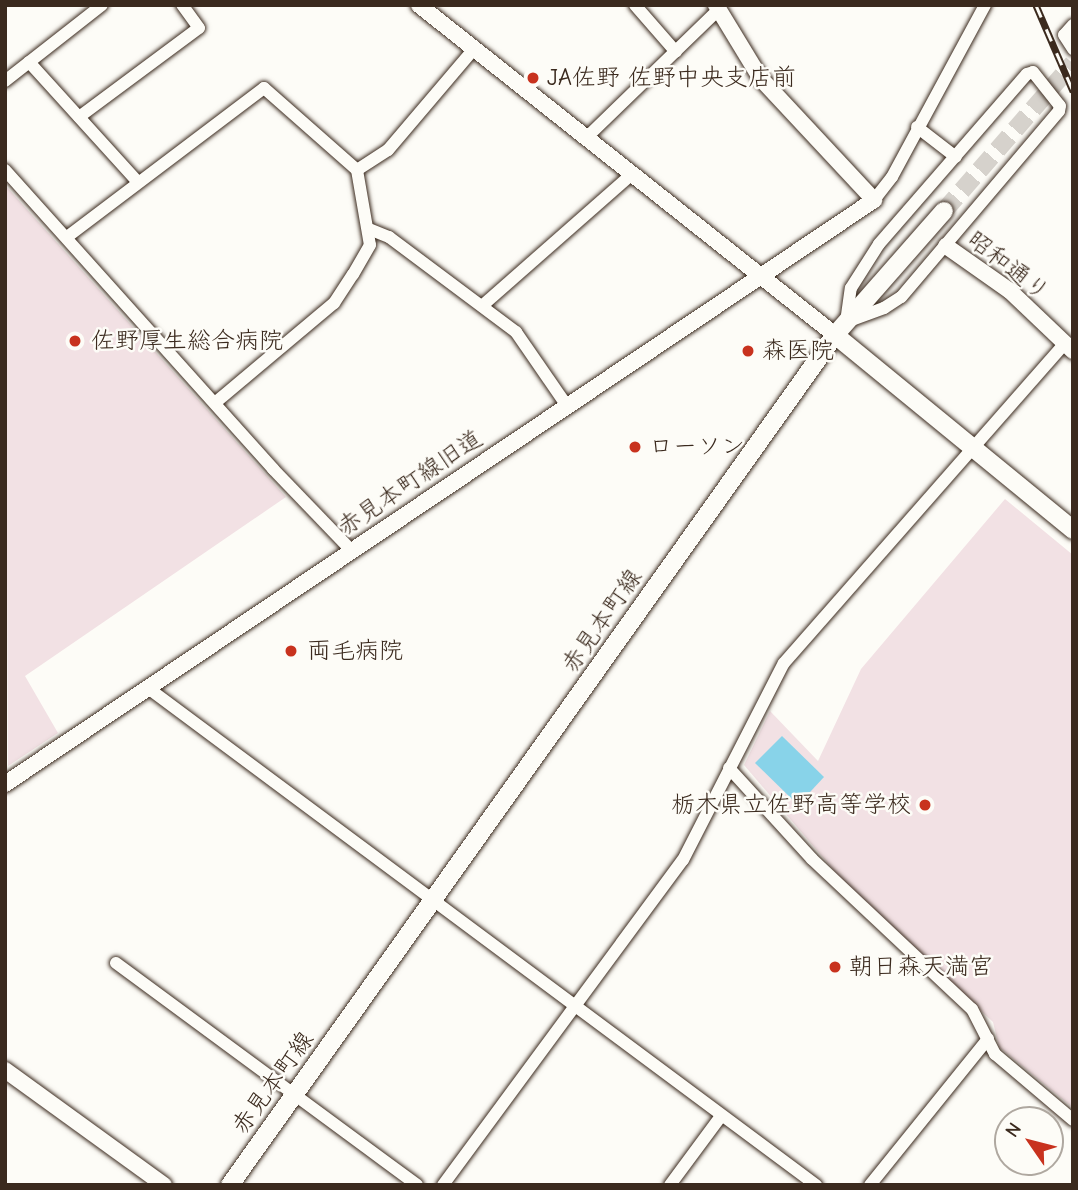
<!DOCTYPE html>
<html>
<head>
<meta charset="utf-8">
<style>
	body { margin:0 }
	#map { position:relative; width:1078px; height:1190px; overflow:hidden; background:#fdfcf7; font-family:"Comic Neue","Klee One",sans-serif }
	div>[style] { position:absolute }
	.built>* { inset:0; background:#f2e1e4 }
	.water>* { inset:0; background:#88d3e9 }
	.secondary-tunnel>* { height:18px; margin-top:-9px; transform-origin:0; background:repeating-linear-gradient(90deg,#d6d2cc 0 18px,transparent 0 27px) }
	.roads { filter:drop-shadow(0 0 2px #3b2a1e) drop-shadow(0 0 2px #3b2a1e) }
	.minor>* { height:12px; margin:-6px; padding:0 6px; transform-origin:6px; border-radius:6px; background:#fdfcf7 }
	.tertiary>* { height:16px; margin:-8px; padding:0 8px; transform-origin:8px; border-radius:8px; background:#fdfcf7 }
	.secondary>* { height:18px; margin:-9px; padding:0 9px; transform-origin:9px; border-radius:9px; background:#fdfcf7 }
	.rail>* { height:7px; margin-top:-3.5px; transform-origin:0; background:repeating-linear-gradient(90deg,#fdfcf7 0 13px,#3b2a1e 0 26px); box-sizing:border-box; border-block:2px solid #3b2a1e }
	.dots>* { width:19px; height:19px; translate:-50% -50%; box-sizing:border-box; border:4px solid #fdfcf7; border-radius:50% }
	span { translate:-50% -50%; white-space:nowrap; text-align:center; line-height:1.15; -webkit-text-stroke:5px #fdfcf7; paint-order:stroke }
	.poi-label { font-size:24px; color:#3b2a1e }
	.left { translate:0 -50%; text-align:left }
	.right { translate:-100% -50%; text-align:right }
	.street-label { font-size:24px; color:#3b2a1e }
	.frame { position:absolute; inset:0; border:7px solid #3b2a1e; pointer-events:none }
	.north { position:absolute; left:994px; top:1106px; width:70px; height:70px; box-sizing:border-box; background:#fdfcf7; border:2px solid #afa8a0; border-radius:50%; rotate:305deg; font-size:19px; font-weight:700; line-height:28px; text-align:center; color:#3b2a1e }
	.north::after { content:''; display:block; margin:auto; width:24px; height:32px; background:#c8321e; clip-path:polygon(50% 0,100% 100%,50% 72%,0 100%) }
</style>
</head>
<body>
<div id="map">
	<div class="built">
		<div style="clip-path:polygon(5px 185px,286px 497px,25px 676px,58px 733px,8px 766px)"></div>
		<div style="clip-path:polygon(1005px 499px,1073px 555px,1073px 1108px,999px 1047px,993px 1022px,854px 894px,744px 765px,770px 711px,818px 761px,861px 669px)"></div>
	</div>
	<div class="water">
		<div style="clip-path:polygon(782px 736px,824px 777px,798px 805px,755px 763px)"></div>
	</div>
	<div class="secondary-tunnel">
		<div style="left:944px;top:211px;width:196px;rotate:-48.9deg"></div>
	</div>
	<div class="roads">
		<div class="minor">
			<div style="left:635px;top:5px;width:62px;rotate:48.9deg"></div>
			<div style="left:1073px;top:25px;width:13px;rotate:132deg"></div>
			<div style="left:1064px;top:35px;width:17px;rotate:57deg"></div>
			<div style="left:29px;top:62px;width:162px;rotate:47.8deg"></div>
			<div style="left:1033px;top:72px;width:43px;rotate:51.5deg"></div>
			<div style="left:1060px;top:106px;width:5px;rotate:101deg"></div>
			<div style="left:1059px;top:111px;width:244px;rotate:130.3deg"></div>
			<div style="left:901px;top:297px;width:20px;rotate:147deg"></div>
			<div style="left:884px;top:308px;width:40px;rotate:159.8deg"></div>
			<div style="left:846px;top:322px;width:34px;rotate:-82deg"></div>
			<div style="left:851px;top:288px;width:52px;rotate:-57.5deg"></div>
			<div style="left:879px;top:244px;width:225px;rotate:-49deg"></div>
			<div style="left:1027px;top:74px;width:6px;rotate:-18deg"></div>
			<div style="left:5px;top:81px;width:123px;rotate:-38.1deg"></div>
			<div style="left:79px;top:117px;width:149px;rotate:-36.6deg"></div>
			<div style="left:199px;top:28px;width:29px;rotate:-126deg"></div>
			<div style="left:917px;top:127px;width:49px;rotate:37.6deg"></div>
			<div style="left:586px;top:138px;width:182px;rotate:-44.1deg"></div>
			<div style="left:5px;top:170px;width:402px;rotate:48.1deg"></div>
			<div style="left:273px;top:469px;width:112px;rotate:46.1deg"></div>
			<div style="left:357px;top:170px;width:37px;rotate:-33deg"></div>
			<div style="left:388px;top:150px;width:133px;rotate:-49.6deg"></div>
			<div style="left:874px;top:200px;width:29px;rotate:-52deg"></div>
			<div style="left:892px;top:177px;width:196px;rotate:-61.6deg"></div>
			<div style="left:369px;top:229px;width:22px;rotate:22deg"></div>
			<div style="left:389px;top:237px;width:159px;rotate:36.8deg"></div>
			<div style="left:516px;top:332px;width:90px;rotate:55.4deg"></div>
			<div style="left:67px;top:237px;width:247px;rotate:-37.1deg"></div>
			<div style="left:264px;top:88px;width:124px;rotate:41.4deg"></div>
			<div style="left:357px;top:170px;width:76px;rotate:80.2deg"></div>
			<div style="left:370px;top:245px;width:34px;rotate:120deg"></div>
			<div style="left:353px;top:274px;width:35px;rotate:123deg"></div>
			<div style="left:334px;top:303px;width:154px;rotate:140deg"></div>
			<div style="left:483px;top:305px;width:198px;rotate:-41.3deg"></div>
			<div style="left:148px;top:688px;width:833px;rotate:36.65deg"></div>
			<div style="left:729px;top:768px;width:123px;rotate:47.6deg"></div>
			<div style="left:812px;top:859px;width:219px;rotate:43.2deg"></div>
			<div style="left:972px;top:1009px;width:51px;rotate:62.9deg"></div>
			<div style="left:995px;top:1054px;width:102px;rotate:40.2deg"></div>
			<div style="left:116px;top:963px;width:374px;rotate:36.4deg"></div>
			<div style="left:443px;top:1185px;width:404px;rotate:-53.6deg"></div>
			<div style="left:683px;top:860px;width:221px;rotate:-62.9deg"></div>
			<div style="left:784px;top:663px;width:426px;rotate:-48.7deg"></div>
			<div style="left:670px;top:1185px;width:86px;rotate:-53.5deg"></div>
			<div style="left:870px;top:1185px;width:188px;rotate:-51.1deg"></div>
		</div>
		<div class="tertiary">
			<div style="left:419px;top:5px;width:531px;rotate:38.42deg"></div>
			<div style="left:946px;top:246px;width:78px;rotate:35.1deg"></div>
			<div style="left:1010px;top:291px;width:87px;rotate:43.6deg"></div>
			<div style="left:5px;top:784px;width:1047px;rotate:-33.9deg"></div>
			<div style="left:874px;top:200px;width:166px;rotate:-133deg"></div>
			<div style="left:761px;top:79px;width:87px;rotate:-121.3deg"></div>
			<div style="left:5px;top:1070px;width:196px;rotate:35.9deg"></div>
		</div>
		<div class="secondary">
			<div style="left:835px;top:335px;width:308px;rotate:39.3deg"></div>
			<div style="left:230px;top:1185px;width:1043px;rotate:-54.56deg"></div>
			<div style="left:835px;top:335px;width:165px;rotate:-48.7deg"></div>
		</div>
	</div>
	<div class="rail">
		<div style="left:1036px;top:5px;width:94px;rotate:66.7deg"></div>
	</div>
	<div class="dots">
		<div style="left:533px;top:78px;background:#c8321e"></div>
		<div style="left:75px;top:341px;background:#c8321e"></div>
		<div style="left:748px;top:351px;background:#c8321e"></div>
		<div style="left:635px;top:447px;background:#c8321e"></div>
		<div style="left:291px;top:651px;background:#c8321e"></div>
		<div style="left:925px;top:805px;background:#c8321e"></div>
		<div style="left:835px;top:967px;background:#c8321e"></div>
	</div>
	<div class="poi-label">
		<span class="left" style="left:547px;top:78px">JA佐野 佐野中央支店前</span>
		<span class="left" style="left:91px;top:341px">佐野厚生総合病院</span>
		<span class="left" style="left:762px;top:351px">森医院</span>
		<span class="left" style="left:649px;top:447px">ローソン</span>
		<span class="left" style="left:307px;top:651px">両毛病院</span>
		<span class="right" style="left:911px;top:805px">栃木県立佐野高等学校</span>
		<span class="left" style="left:849px;top:967px">朝日森天満宮</span>
	</div>
	<div class="street-label">
		<span style="left:1008px;top:266px;rotate:38deg">昭和通り</span>
		<span style="left:410px;top:483px;rotate:-34deg">赤見本町線旧道</span>
		<span style="left:602px;top:621px;rotate:-55deg">赤見本町線</span>
		<span style="left:273px;top:1083px;rotate:-54deg">赤見本町線</span>
	</div>
	<div class="frame"></div>
	<div class="north">N</div>
</div>
</body>
</html>
